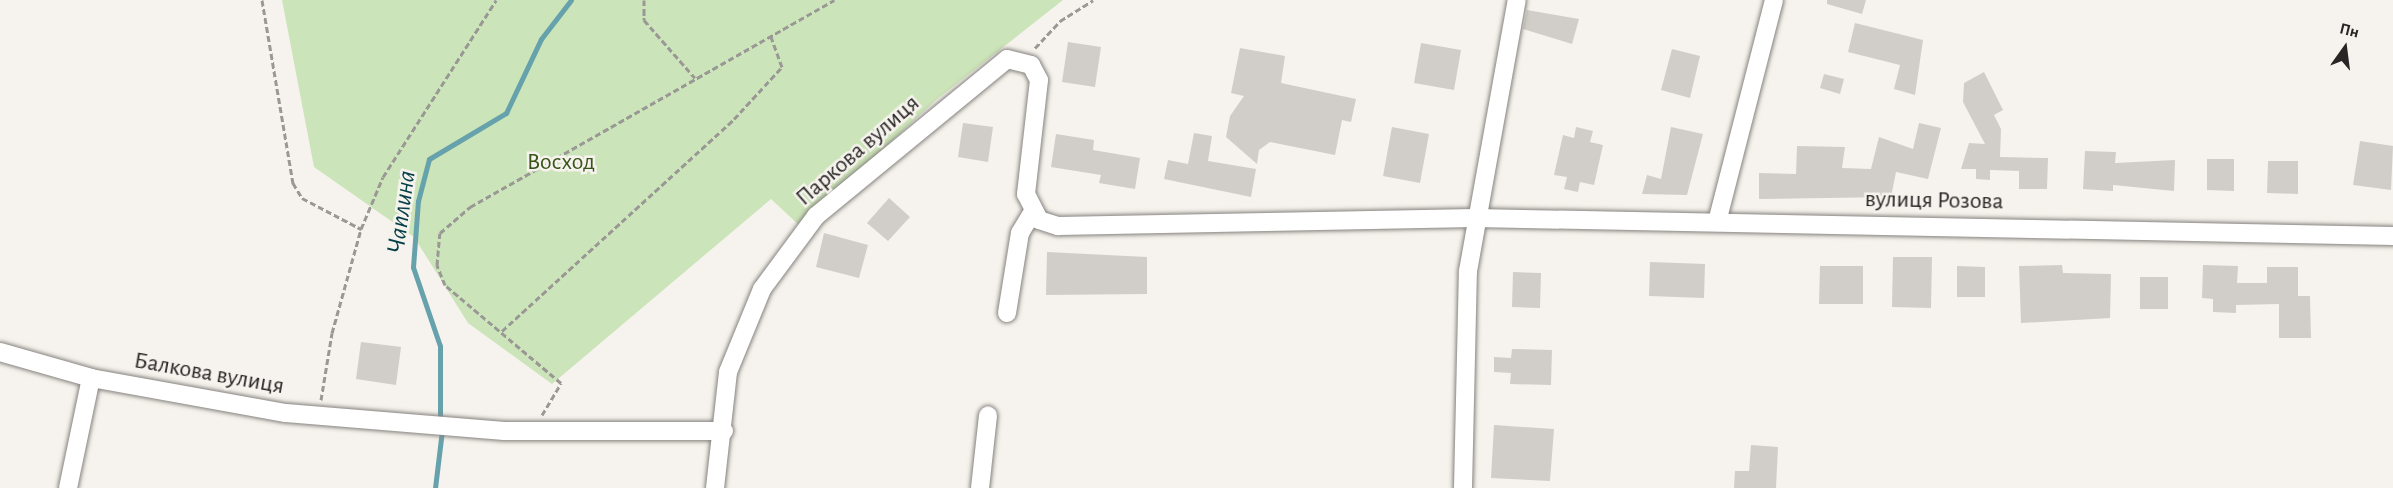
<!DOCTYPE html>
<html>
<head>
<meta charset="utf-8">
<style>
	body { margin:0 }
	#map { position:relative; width:2393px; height:488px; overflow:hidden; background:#f6f3ee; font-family:"Alegreya Sans",sans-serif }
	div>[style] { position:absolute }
	.green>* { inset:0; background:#cce4b9 }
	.stream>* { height:5px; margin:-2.5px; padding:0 2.5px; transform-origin:2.5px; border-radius:2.5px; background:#66a2ac }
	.building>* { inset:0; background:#d1cec9 }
	.path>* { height:3px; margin-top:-1.5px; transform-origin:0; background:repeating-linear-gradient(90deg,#9a9895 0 6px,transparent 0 9px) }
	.roads { filter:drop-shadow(0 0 2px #86837f) drop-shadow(0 0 2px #86837f) }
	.minor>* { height:18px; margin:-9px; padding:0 9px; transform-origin:9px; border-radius:9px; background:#fff }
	span { translate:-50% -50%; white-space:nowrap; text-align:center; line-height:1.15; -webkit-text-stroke:5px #f6f3ee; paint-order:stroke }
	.street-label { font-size:24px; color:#282625 }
	.park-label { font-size:24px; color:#385619 }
	.water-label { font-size:26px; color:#043f47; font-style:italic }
	.north { position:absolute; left:2315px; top:18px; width:60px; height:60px; -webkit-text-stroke:4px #f6f3ee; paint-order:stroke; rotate:14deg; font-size:16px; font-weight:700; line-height:24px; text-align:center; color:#282625 }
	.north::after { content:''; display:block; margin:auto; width:21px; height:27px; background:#282625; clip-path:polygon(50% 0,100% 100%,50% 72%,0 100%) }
</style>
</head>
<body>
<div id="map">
	<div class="green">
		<div style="clip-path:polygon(282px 0,1063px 0,936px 100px,800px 226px,771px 199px,552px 384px,468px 323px,414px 237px,314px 167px)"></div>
	</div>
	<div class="stream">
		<div style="left:440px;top:415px;width:69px;rotate:-90deg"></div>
		<div style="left:440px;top:346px;width:83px;rotate:-108.9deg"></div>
		<div style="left:413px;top:267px;width:66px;rotate:-85.7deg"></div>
		<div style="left:418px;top:201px;width:43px;rotate:-75.3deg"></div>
		<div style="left:429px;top:159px;width:90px;rotate:-30.9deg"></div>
		<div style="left:506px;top:113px;width:82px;rotate:-64.7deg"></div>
		<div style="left:541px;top:39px;width:49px;rotate:-52.4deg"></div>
		<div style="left:435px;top:488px;width:58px;rotate:-83.1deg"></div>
	</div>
	<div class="building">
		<div style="clip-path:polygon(1827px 0,1866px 0,1862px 14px,1827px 4px)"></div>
		<div style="clip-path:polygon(1527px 10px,1579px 19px,1572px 44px,1523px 29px)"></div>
		<div style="clip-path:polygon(1855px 23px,1923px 40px,1915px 95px,1894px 89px,1900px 65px,1848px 52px)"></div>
		<div style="clip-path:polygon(1068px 42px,1101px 47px,1095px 87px,1062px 82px)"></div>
		<div style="clip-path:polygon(1421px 43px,1461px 50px,1454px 90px,1414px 83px)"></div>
		<div style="clip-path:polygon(1240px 48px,1285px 56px,1281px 83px,1356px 99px,1351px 122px,1342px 120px,1335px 155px,1270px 142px,1259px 150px,1257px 164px,1226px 137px,1230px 116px,1244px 96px,1231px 93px)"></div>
		<div style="clip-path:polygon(1672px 49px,1700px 56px,1690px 98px,1661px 90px)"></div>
		<div style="clip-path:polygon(1984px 72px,2003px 110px,1994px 115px,2001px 129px,2000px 157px,2048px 158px,2047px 189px,2019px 189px,2019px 171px,1990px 170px,1990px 180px,1976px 179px,1976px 169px,1961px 169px,1969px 143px,1985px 144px,1963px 102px,1964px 83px)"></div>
		<div style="clip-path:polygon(1824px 74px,1844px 79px,1840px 94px,1820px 88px)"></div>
		<div style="clip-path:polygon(963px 123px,993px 127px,988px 162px,958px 157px)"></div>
		<div style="clip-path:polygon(1919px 123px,1941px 128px,1928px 179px,1896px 172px,1891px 197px,1759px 199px,1759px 173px,1796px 174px,1797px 146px,1845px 147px,1842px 168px,1871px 169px,1879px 137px,1913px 149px)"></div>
		<div style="clip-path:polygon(1392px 127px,1429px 134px,1420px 183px,1383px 176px)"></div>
		<div style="clip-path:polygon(1576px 127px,1593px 131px,1590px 142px,1603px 145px,1594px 185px,1580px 182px,1578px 192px,1564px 189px,1567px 177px,1554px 175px,1563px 135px,1574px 138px)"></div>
		<div style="clip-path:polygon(1671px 127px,1703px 134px,1687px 195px,1642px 194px,1647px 175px,1661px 179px)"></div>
		<div style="clip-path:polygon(1194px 133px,1212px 136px,1208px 161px,1256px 169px,1251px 197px,1164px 179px,1168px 160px,1188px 164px)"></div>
		<div style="clip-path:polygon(1056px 134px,1094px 140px,1093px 150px,1140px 158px,1135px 189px,1099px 183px,1101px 175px,1051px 167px)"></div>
		<div style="clip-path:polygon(2360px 141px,2393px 146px,2391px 190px,2353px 185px)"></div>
		<div style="clip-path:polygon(2085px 151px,2116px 152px,2115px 163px,2175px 160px,2174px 191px,2113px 185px,2113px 191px,2083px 189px)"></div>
		<div style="clip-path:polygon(2207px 159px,2234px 159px,2234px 191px,2207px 190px)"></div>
		<div style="clip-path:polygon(2268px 161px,2298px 161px,2298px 194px,2267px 193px)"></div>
		<div style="clip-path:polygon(889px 198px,910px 217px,888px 241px,867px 223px)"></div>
		<div style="clip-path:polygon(824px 233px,868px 245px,859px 278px,816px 267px)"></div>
		<div style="clip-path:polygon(1047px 252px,1147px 257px,1147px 294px,1046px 295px)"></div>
		<div style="clip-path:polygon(1893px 257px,1932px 257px,1931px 308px,1892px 307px)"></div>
		<div style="clip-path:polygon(1650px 262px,1705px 264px,1704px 298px,1649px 296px)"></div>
		<div style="clip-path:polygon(2062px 265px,2063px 273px,2111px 274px,2110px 318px,2021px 323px,2019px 266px)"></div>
		<div style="clip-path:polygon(2203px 265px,2238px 266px,2237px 283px,2267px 283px,2267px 267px,2298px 267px,2298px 296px,2310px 296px,2311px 338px,2279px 338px,2279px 304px,2236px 305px,2236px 313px,2213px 312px,2213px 299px,2202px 298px)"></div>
		<div style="clip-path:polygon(1820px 266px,1863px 266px,1863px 304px,1819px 304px)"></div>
		<div style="clip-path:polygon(1957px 266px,1985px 267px,1985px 297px,1957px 297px)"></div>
		<div style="clip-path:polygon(1513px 272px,1541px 273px,1540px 308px,1512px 307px)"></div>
		<div style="clip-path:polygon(2140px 277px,2168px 277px,2168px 309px,2140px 309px)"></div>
		<div style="clip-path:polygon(361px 342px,401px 347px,396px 385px,356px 379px)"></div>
		<div style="clip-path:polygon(1512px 349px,1552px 350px,1551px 385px,1510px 384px,1511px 373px,1494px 372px,1494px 357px,1511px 358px)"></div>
		<div style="clip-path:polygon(1494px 425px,1554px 429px,1550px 481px,1491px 478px)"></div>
		<div style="clip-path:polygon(1751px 445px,1778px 447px,1776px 488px,1734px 488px,1735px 471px,1749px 471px)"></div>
	</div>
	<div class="path">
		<div style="left:262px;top:0;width:186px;rotate:80.4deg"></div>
		<div style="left:293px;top:183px;width:17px;rotate:59deg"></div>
		<div style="left:302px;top:198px;width:67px;rotate:27.7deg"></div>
		<div style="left:644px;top:0;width:20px;rotate:90deg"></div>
		<div style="left:644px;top:20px;width:77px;rotate:48.7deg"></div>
		<div style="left:1035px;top:48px;width:37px;rotate:-47deg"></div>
		<div style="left:1060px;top:21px;width:39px;rotate:-32deg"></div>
		<div style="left:502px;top:331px;width:314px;rotate:-42.4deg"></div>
		<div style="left:734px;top:119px;width:71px;rotate:-47.3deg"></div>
		<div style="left:782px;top:67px;width:35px;rotate:-110deg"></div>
		<div style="left:321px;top:400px;width:68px;rotate:-80.7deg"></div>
		<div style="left:332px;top:333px;width:108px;rotate:-74.4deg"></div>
		<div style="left:361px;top:229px;width:56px;rotate:-67.1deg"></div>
		<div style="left:383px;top:177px;width:210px;rotate:-57.4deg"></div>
		<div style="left:542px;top:415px;width:37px;rotate:-59deg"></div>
		<div style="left:561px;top:383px;width:152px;rotate:-139.8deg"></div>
		<div style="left:445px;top:285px;width:22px;rotate:-112deg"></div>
		<div style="left:437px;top:265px;width:32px;rotate:-85deg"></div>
		<div style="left:440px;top:233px;width:40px;rotate:-41deg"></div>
		<div style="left:470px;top:207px;width:419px;rotate:-29.6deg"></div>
	</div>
	<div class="roads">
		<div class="minor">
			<div style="left:1717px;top:222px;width:229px;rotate:-75.6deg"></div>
			<div style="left:1007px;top:313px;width:81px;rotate:-80.8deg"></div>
			<div style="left:1020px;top:233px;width:23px;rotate:-59deg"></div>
			<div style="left:0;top:352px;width:95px;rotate:15.9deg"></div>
			<div style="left:91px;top:378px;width:198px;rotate:10.2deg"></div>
			<div style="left:286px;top:413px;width:219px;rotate:4.7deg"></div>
			<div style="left:504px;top:431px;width:220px"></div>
			<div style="left:68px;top:488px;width:112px;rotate:-78.2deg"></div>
			<div style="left:715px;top:488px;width:117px;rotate:-83.6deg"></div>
			<div style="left:728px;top:372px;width:90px;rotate:-67.7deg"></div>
			<div style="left:762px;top:289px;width:91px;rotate:-53.5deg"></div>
			<div style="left:816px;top:216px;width:247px;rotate:-39.4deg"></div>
			<div style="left:1007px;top:59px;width:25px;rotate:14deg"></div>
			<div style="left:1031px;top:65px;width:17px;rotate:62deg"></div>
			<div style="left:1039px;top:80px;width:115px;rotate:96.5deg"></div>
			<div style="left:1026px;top:194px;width:29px;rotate:63deg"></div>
			<div style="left:1039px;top:220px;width:20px;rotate:18deg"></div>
			<div style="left:1058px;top:226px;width:417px;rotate:-1.1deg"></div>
			<div style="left:1475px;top:218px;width:918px;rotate:1.12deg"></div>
			<div style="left:980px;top:488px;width:73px;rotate:-83.7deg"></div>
			<div style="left:1463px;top:488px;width:217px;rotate:-88.7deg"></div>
			<div style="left:1468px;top:271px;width:275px;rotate:-79.8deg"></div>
		</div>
	</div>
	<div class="street-label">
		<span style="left:858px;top:151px;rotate:-41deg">Паркова вулиця</span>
		<span style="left:1934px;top:201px;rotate:1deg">вулиця Розова</span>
		<span style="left:209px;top:374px;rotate:10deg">Балкова вулиця</span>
	</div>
	<div class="park-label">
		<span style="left:561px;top:163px">Восход</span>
	</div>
	<div class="water-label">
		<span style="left:402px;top:212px;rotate:-82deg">Чаплина</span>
	</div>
	<div class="north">Пн</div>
</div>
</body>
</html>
